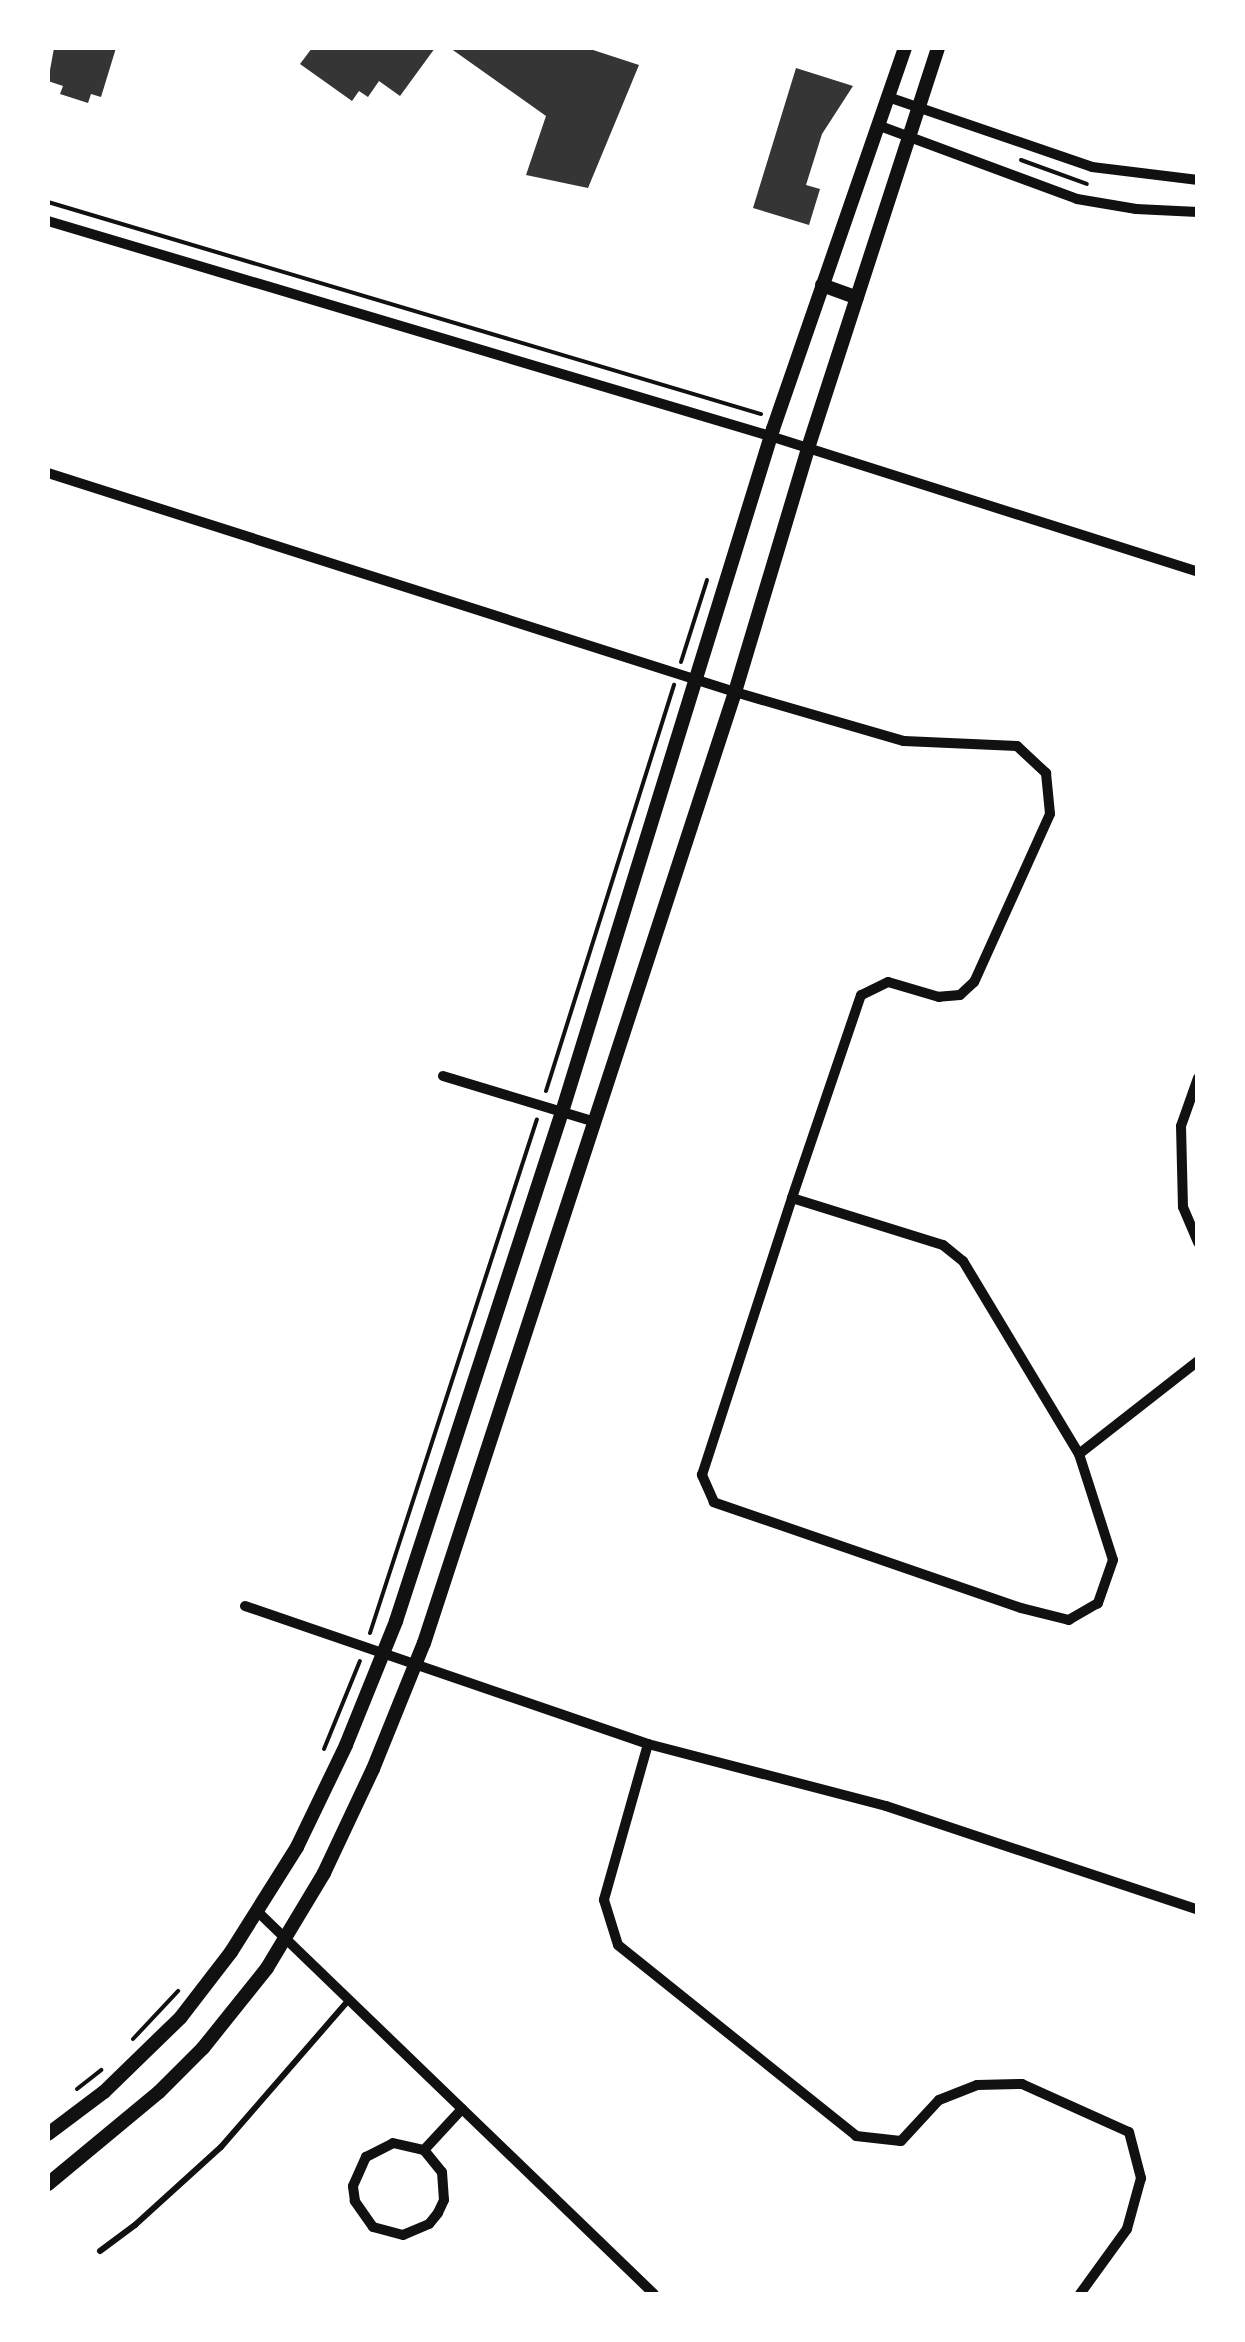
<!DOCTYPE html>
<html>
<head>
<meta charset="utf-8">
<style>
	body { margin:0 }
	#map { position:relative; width:1245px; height:2342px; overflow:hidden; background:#fff; font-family:Quicksand,sans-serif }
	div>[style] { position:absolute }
	.building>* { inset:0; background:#353535 }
	.path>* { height:4px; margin:-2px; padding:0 2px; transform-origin:2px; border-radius:2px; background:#111 }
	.service>* { height:6px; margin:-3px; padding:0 3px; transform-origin:3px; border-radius:3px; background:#111 }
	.minor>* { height:10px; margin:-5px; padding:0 5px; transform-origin:5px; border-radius:5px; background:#111 }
	.tertiary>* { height:14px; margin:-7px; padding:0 7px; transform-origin:7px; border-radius:7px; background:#111 }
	span { translate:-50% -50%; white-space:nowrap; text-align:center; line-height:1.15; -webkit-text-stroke:8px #fff; paint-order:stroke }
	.frame { position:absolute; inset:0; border:50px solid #fff; pointer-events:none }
</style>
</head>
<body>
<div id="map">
	<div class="building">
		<div style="clip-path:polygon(54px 48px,116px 48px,101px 97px,91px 94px,88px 103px,60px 94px,63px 86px,48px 81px)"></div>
		<div style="clip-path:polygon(312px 48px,435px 48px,400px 96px,379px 81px,368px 97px,359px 91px,352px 101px,300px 64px)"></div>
		<div style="clip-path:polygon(450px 48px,587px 48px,639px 65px,588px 188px,526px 175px,546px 116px)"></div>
		<div style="clip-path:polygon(796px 68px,853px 86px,822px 134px,806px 185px,820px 189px,809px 225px,753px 208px)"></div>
	</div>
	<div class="path">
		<div style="left:1021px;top:160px;width:70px;rotate:20deg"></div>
		<div style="left:48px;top:202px;width:744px;rotate:16.56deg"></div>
		<div style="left:681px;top:662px;width:86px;rotate:-72.4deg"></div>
		<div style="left:546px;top:1091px;width:426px;rotate:-72.5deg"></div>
		<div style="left:370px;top:1633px;width:540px;rotate:-72deg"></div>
		<div style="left:324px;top:1749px;width:95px;rotate:-67.8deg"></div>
		<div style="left:133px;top:2039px;width:66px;rotate:-46.8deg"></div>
		<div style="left:77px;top:2089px;width:31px;rotate:-38deg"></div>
	</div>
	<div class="service">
		<div style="left:100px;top:2251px;width:44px;rotate:-36.6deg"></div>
		<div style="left:135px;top:2225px;width:116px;rotate:-42.2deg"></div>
		<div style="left:221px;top:2147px;width:195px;rotate:-49deg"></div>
	</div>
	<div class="minor">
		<div style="left:888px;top:97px;width:216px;rotate:18.9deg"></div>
		<div style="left:1092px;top:167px;width:107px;rotate:7deg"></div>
		<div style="left:880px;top:126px;width:210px;rotate:20.3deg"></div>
		<div style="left:1077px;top:199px;width:60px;rotate:9.6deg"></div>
		<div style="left:1136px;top:209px;width:62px;rotate:2.8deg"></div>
		<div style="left:48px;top:221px;width:753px;rotate:16.58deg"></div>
		<div style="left:770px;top:436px;width:449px;rotate:17.6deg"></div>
		<div style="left:48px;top:473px;width:721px;rotate:17.68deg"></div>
		<div style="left:735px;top:692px;width:176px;rotate:16.2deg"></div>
		<div style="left:904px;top:741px;width:113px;rotate:2.5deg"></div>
		<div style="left:1017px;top:746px;width:40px;rotate:43deg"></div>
		<div style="left:1046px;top:773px;width:41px;rotate:84.4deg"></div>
		<div style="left:1050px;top:814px;width:184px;rotate:114.3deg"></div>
		<div style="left:974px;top:982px;width:19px;rotate:137deg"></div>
		<div style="left:960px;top:995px;width:21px;rotate:175deg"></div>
		<div style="left:939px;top:997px;width:53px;rotate:-163.6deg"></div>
		<div style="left:888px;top:982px;width:30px;rotate:154deg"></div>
		<div style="left:861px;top:995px;width:214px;rotate:108.8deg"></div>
		<div style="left:443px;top:1076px;width:156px;rotate:16.8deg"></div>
		<div style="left:1198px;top:1078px;width:51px;rotate:109.5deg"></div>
		<div style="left:1181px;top:1126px;width:81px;rotate:88.6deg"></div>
		<div style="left:1183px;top:1207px;width:39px;rotate:67deg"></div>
		<div style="left:792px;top:1198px;width:158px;rotate:17.3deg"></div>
		<div style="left:943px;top:1245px;width:26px;rotate:39deg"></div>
		<div style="left:963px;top:1261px;width:225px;rotate:59deg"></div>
		<div style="left:1079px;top:1454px;width:111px;rotate:72.2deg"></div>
		<div style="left:1113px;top:1560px;width:46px;rotate:109.2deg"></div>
		<div style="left:1098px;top:1603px;width:34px;rotate:150deg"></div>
		<div style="left:1069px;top:1620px;width:49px;rotate:-166deg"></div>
		<div style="left:1021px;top:1608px;width:325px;rotate:-161deg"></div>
		<div style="left:714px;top:1502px;width:30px;rotate:-114deg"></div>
		<div style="left:702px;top:1475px;width:291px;rotate:-72deg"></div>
		<div style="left:1079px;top:1454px;width:151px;rotate:-38deg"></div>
		<div style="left:245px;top:1606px;width:426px;rotate:18.9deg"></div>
		<div style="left:648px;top:1744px;width:246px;rotate:14.6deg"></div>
		<div style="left:886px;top:1806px;width:329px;rotate:18.4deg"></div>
		<div style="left:648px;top:1744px;width:162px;rotate:105.8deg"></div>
		<div style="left:604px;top:1900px;width:47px;rotate:72.7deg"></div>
		<div style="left:618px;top:1945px;width:305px;rotate:38.7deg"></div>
		<div style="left:856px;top:2136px;width:45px;rotate:6.3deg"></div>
		<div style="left:901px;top:2141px;width:56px;rotate:-47.2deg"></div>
		<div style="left:939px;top:2100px;width:41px;rotate:-21.5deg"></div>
		<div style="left:977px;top:2085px;width:45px;rotate:-1.3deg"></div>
		<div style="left:1022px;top:2084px;width:117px;rotate:24.2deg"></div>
		<div style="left:1129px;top:2132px;width:48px;rotate:75.4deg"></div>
		<div style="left:1141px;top:2178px;width:53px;rotate:105.4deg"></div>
		<div style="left:1127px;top:2229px;width:80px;rotate:125.9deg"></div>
		<div style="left:258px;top:1912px;width:550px;rotate:43.97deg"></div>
		<div style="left:424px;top:2150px;width:28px;rotate:51deg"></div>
		<div style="left:442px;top:2172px;width:28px;rotate:86deg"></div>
		<div style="left:444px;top:2200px;width:14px;rotate:115deg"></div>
		<div style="left:438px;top:2213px;width:14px;rotate:129deg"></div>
		<div style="left:429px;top:2224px;width:28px;rotate:157deg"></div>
		<div style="left:403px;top:2235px;width:31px;rotate:-165deg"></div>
		<div style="left:373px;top:2227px;width:32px;rotate:-125deg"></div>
		<div style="left:355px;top:2201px;width:15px;rotate:-98deg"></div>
		<div style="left:353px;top:2186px;width:32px;rotate:-66deg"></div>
		<div style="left:366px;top:2157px;width:30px;rotate:-27deg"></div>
		<div style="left:393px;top:2143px;width:32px;rotate:13deg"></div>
		<div style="left:424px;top:2150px;width:56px;rotate:-47.2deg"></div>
	</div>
	<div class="tertiary">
		<div style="left:822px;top:285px;width:37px;rotate:20deg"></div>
		<div style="left:48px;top:2134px;width:70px;rotate:-36.9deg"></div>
		<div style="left:104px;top:2092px;width:107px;rotate:-44.2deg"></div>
		<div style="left:181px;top:2017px;width:82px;rotate:-52.4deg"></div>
		<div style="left:231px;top:1952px;width:124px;rotate:-57.8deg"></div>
		<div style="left:297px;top:1847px;width:113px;rotate:-64.3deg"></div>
		<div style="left:346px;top:1745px;width:134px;rotate:-68deg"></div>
		<div style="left:396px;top:1621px;width:535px;rotate:-71.94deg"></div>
		<div style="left:562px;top:1112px;width:715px;rotate:-72.83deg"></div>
		<div style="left:773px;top:429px;width:403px;rotate:-70.9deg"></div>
		<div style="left:48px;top:2184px;width:144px;rotate:-39.7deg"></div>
		<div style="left:159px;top:2092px;width:62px;rotate:-45deg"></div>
		<div style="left:203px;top:2048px;width:102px;rotate:-51.3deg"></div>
		<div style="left:267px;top:1968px;width:111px;rotate:-59deg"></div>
		<div style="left:324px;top:1873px;width:115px;rotate:-64.8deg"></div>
		<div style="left:373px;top:1769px;width:136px;rotate:-68deg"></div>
		<div style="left:424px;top:1643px;width:1001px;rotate:-71.89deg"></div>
		<div style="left:735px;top:692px;width:255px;rotate:-73.3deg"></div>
		<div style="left:808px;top:448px;width:421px;rotate:-72deg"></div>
	</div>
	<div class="frame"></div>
</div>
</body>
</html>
